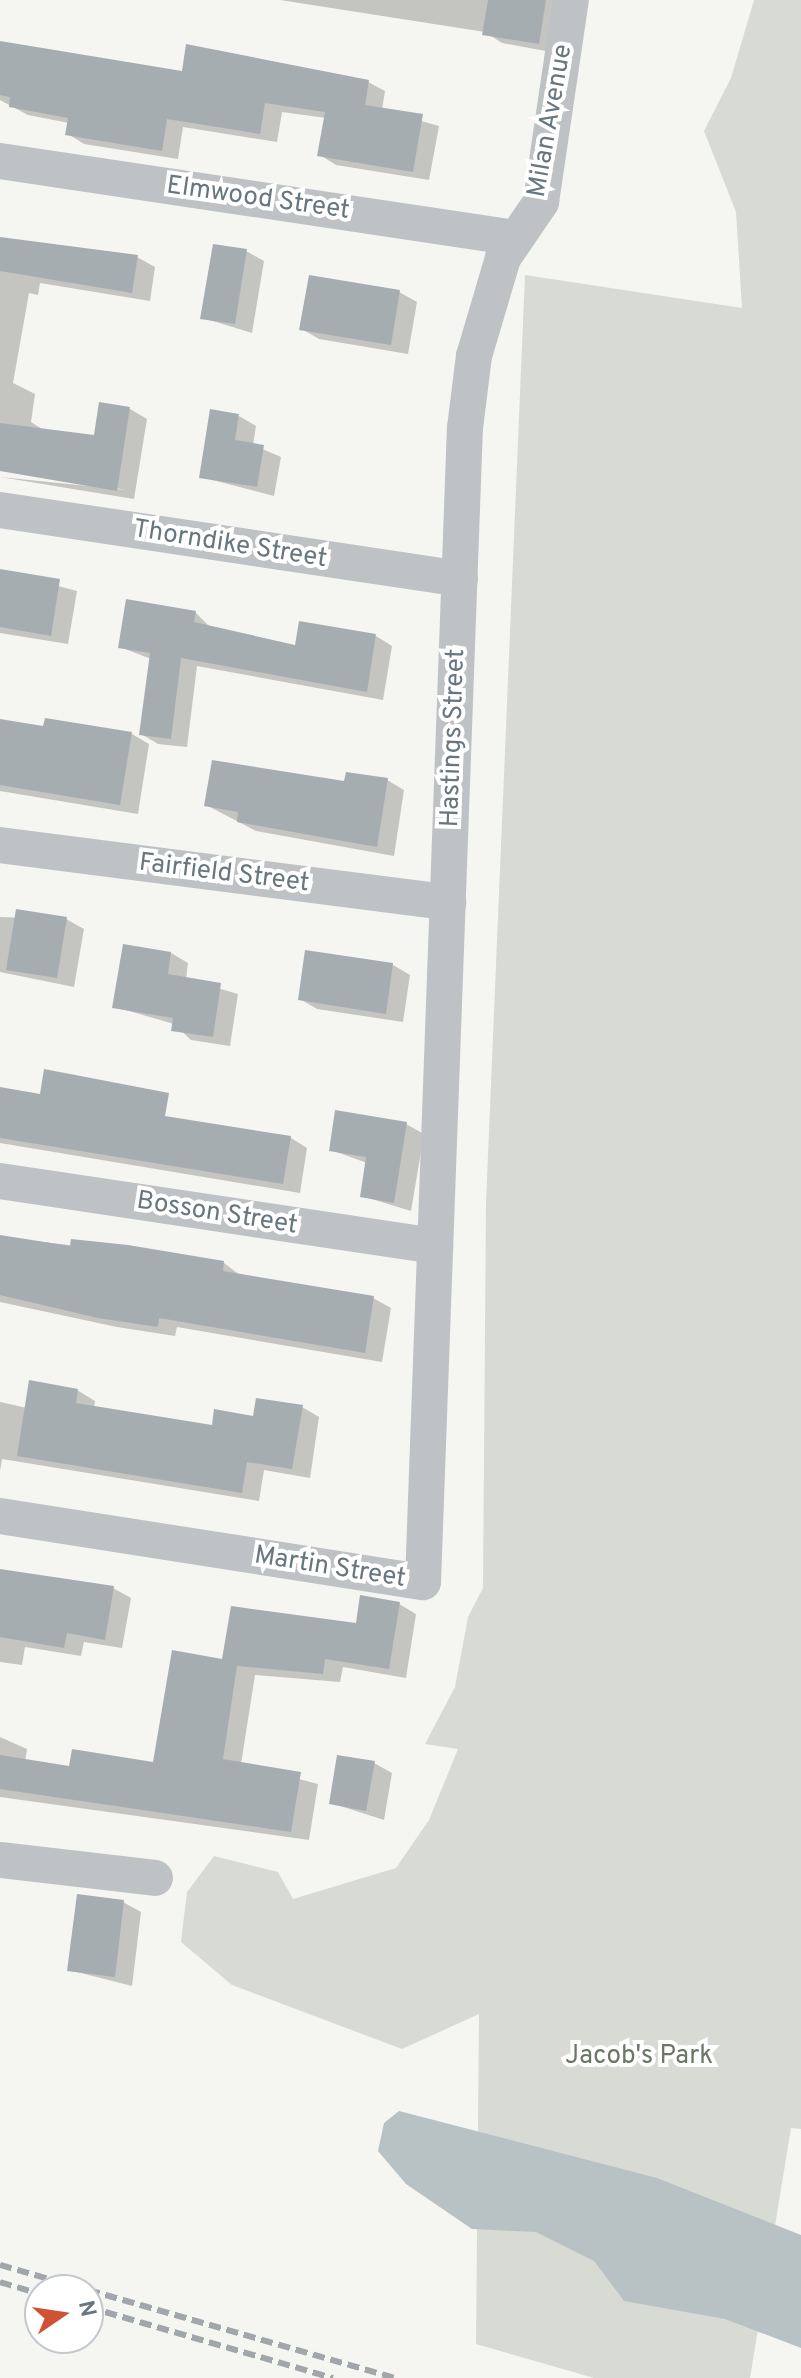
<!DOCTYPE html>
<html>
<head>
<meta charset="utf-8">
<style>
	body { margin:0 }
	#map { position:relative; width:801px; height:2378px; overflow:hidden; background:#f5f5f2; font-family:Overpass,sans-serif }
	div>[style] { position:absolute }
	.green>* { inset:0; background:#d7dbd3 }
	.water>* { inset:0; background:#b8c2c5 }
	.shadow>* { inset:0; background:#0003 }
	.building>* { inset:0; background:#a6adb1 }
	.street>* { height:36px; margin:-18px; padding:0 18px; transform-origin:18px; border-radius:18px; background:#bec2c5 }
	.rail>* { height:6px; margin-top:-3px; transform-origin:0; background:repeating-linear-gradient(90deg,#a0a6aa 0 12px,transparent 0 18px) }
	span { translate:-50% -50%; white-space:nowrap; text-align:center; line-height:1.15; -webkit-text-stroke:8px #fff; paint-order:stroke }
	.street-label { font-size:26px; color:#67767f }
	.park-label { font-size:26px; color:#6a7765 }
	.north { position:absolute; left:24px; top:2274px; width:80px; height:80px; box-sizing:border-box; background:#fff; border:2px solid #c2c8cc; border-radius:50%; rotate:77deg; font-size:22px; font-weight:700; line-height:32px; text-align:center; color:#67767f }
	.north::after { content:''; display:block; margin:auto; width:28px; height:36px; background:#d05236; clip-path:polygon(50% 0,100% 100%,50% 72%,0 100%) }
</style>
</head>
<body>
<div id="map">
	<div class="green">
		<div style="clip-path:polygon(754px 0,801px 0,801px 2129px,791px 2128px,750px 2378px,594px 2378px,476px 2344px,479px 2014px,402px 2049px,232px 1985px,181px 1942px,187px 1892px,214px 1856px,278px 1872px,293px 1899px,396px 1868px,429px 1820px,458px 1749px,425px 1744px,455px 1687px,468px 1617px,483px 1588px,486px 1203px,525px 275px,742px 308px,736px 212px,704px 131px,731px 78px)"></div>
	</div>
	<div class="water">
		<div style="clip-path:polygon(399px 2111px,657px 2178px,801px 2235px,801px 2348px,725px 2319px,624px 2301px,594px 2261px,536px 2232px,472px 2229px,406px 2184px,378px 2151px,384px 2123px)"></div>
	</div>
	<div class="shadow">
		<div style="clip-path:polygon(280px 0,553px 0,556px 53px,502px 43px,485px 32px)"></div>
		<div style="clip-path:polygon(0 43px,184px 73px,188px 46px,368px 82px,385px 91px,382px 110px,439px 126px,429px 180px,336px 165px,320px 155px,326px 118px,282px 112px,277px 142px,183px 127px,178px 159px,84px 144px,68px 134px,69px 123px,28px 115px,0 100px)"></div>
		<div style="clip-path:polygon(0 238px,137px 257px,155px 267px,150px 301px,40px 283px,38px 295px,29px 293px,13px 383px,35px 394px,31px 422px,42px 429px,95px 437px,130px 409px,147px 419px,134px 499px,0 477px,127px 490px,0 469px)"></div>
		<div style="clip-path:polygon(246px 251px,264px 261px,252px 333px,203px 318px)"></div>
		<div style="clip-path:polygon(399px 292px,417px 302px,408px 354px,319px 339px,302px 329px)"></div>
		<div style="clip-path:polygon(239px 416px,256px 426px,253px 445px,281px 457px,274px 496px,201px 477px)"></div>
		<div style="clip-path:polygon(0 571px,77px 591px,68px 644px,0 633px)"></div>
		<div style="clip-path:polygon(127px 602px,196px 613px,211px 628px,296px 647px,376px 636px,392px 646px,383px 700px,197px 666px,187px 747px,158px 744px,141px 734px,151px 659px,120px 647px)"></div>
		<div style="clip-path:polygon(46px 720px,132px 734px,149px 744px,138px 814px,0 791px,0 721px,45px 729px)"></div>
		<div style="clip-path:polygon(387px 780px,404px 790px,394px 856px,256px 831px,206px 805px)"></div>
		<div style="clip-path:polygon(0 917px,66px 919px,84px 929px,74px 987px,0 972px)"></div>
		<div style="clip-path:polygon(307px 952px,393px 965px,410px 975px,403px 1022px,317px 1009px,300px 999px)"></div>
		<div style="clip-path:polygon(171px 953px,188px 963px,186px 979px,238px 994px,230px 1046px,191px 1040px,174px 1024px,115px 1007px)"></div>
		<div style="clip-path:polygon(0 1096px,291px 1138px,307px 1148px,300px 1193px,0 1143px)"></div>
		<div style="clip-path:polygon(406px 1124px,424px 1134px,411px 1211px,362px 1196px,367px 1163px,331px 1150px)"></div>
		<div style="clip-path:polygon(0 1237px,224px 1263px,241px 1276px,373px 1298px,391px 1308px,382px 1362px,177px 1327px,175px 1336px,117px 1327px,0 1302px)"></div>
		<div style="clip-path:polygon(77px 1390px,95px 1401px,94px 1408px,213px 1428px,302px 1407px,319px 1417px,310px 1478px,264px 1470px,259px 1501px,2px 1459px,0 1471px,0 1402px,27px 1408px)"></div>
		<div style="clip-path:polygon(0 1570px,113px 1588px,131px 1598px,122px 1648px,84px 1642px,81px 1656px,25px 1647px,22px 1665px,0 1662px)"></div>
		<div style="clip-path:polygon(399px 1604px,416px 1614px,406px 1678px,343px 1667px,340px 1682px,255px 1675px,241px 1764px,318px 1784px,309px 1840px,0 1797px,0 1737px,27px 1749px,25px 1761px,71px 1768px,155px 1764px,224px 1661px,358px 1625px)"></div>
		<div style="clip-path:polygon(374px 1763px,392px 1773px,384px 1820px,331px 1803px)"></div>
		<div style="clip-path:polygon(123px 1902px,141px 1912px,132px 1986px,69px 1970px)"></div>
	</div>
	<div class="building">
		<div style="clip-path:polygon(488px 0,546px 0,539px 44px,482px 35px)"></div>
		<div style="clip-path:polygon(0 41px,182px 71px,186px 44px,369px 80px,365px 105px,423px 114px,413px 172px,317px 156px,325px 112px,265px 103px,260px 134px,167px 119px,162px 151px,65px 135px,68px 118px,9px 107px,10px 97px,0 95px)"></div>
		<div style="clip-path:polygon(0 237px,138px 255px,132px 293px,0 271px)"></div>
		<div style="clip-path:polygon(213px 244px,247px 249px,235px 324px,200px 319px)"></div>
		<div style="clip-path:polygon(309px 275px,400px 290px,391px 345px,299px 330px)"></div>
		<div style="clip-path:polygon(99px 402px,130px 407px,117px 491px,0 471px,0 423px,94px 435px)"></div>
		<div style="clip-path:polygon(210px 409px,239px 414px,235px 440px,264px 445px,257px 487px,199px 478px)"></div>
		<div style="clip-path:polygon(0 569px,60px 579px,51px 636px,0 627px)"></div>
		<div style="clip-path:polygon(126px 599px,196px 611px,194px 622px,295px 645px,299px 621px,376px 634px,367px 692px,181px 658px,171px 739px,139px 735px,150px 653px,118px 648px)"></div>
		<div style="clip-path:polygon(45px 718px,132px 732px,120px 805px,0 785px,0 719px,43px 726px)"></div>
		<div style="clip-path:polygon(212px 760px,344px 781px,346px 772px,388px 778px,377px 847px,237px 822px,238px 812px,204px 806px)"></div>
		<div style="clip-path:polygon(16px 909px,67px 917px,57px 978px,6px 970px)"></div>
		<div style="clip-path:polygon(123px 944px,171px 952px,168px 974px,221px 983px,213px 1037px,171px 1031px,173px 1018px,112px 1008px)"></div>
		<div style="clip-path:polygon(305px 950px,393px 963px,386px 1014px,298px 1000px)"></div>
		<div style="clip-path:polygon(44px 1069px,169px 1093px,165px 1116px,291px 1136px,283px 1184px,0 1138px,0 1087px,40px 1094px)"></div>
		<div style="clip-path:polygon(335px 1110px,407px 1122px,394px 1203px,360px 1197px,366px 1157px,329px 1151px)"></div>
		<div style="clip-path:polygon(0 1235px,70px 1246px,71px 1239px,128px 1245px,224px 1261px,223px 1271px,374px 1296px,365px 1353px,159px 1318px,158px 1327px,98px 1318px,0 1295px)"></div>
		<div style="clip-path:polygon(29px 1380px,78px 1389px,76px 1403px,212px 1425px,214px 1409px,253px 1416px,256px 1398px,303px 1405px,292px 1469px,247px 1462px,242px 1493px,17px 1456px)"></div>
		<div style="clip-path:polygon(0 1569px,114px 1586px,105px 1640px,67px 1633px,64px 1648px,0 1637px)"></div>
		<div style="clip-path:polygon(360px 1595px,400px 1602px,389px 1669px,325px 1659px,323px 1674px,237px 1666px,223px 1759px,301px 1772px,291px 1832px,0 1789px,0 1755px,69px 1766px,72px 1749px,153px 1762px,172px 1650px,222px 1659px,231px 1606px,356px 1623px)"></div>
		<div style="clip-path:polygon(337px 1755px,375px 1761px,366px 1811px,329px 1804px)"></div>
		<div style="clip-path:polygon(77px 1894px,124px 1900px,115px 1977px,67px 1971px)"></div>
	</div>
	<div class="street">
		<div style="left:0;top:161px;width:522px;rotate:8.49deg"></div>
		<div style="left:0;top:510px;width:465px;rotate:8.5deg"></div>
		<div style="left:0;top:845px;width:452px;rotate:7.3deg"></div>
		<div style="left:0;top:1181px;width:440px;rotate:8.5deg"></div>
		<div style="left:0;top:1516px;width:428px;rotate:8.9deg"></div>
		<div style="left:423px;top:1582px;width:1155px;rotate:-87.92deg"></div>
		<div style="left:465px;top:428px;width:73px;rotate:-82.9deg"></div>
		<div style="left:474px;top:356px;width:102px;rotate:-73.5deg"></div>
		<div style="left:503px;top:258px;width:68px;rotate:-55.8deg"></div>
		<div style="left:541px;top:202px;width:204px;rotate:-81.6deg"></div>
		<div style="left:0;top:1860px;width:156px;rotate:6.6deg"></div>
	</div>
	<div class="rail">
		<div style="left:0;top:2265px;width:91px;rotate:16deg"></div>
		<div style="left:0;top:2282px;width:42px;rotate:16.7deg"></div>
		<div style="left:88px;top:2290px;width:318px;rotate:16deg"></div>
		<div style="left:88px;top:2307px;width:255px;rotate:16.2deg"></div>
	</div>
	<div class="street-label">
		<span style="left:551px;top:121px;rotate:-80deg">Milan Avenue</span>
		<span style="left:258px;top:199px;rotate:8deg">Elmwood Street</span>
		<span style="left:230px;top:545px;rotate:9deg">Thorndike Street</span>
		<span style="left:454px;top:738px;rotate:-88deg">Hastings Street</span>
		<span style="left:224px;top:874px;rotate:7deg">Fairfield Street</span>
		<span style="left:217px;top:1214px;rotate:9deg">Bosson Street</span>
		<span style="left:330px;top:1568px;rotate:9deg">Martin Street</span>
	</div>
	<div class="park-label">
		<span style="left:639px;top:2057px">Jacob's Park</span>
	</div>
	<div class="north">N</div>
</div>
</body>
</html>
